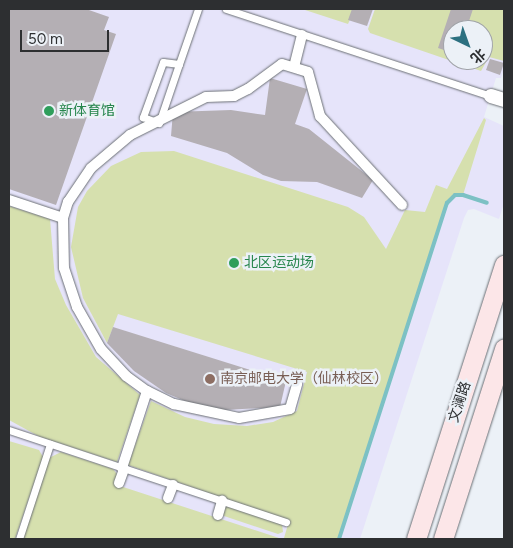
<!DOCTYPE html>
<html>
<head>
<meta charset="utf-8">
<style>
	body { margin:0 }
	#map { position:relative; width:513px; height:548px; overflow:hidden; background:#ecf1f7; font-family:Figtree,"Noto Sans SC",sans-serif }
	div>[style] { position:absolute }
	.education>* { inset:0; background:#e6e4fa }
	.green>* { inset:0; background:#d6e0ae }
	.stream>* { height:4px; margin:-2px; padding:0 2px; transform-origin:2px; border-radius:2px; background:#7cc1c4 }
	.building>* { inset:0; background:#b4afb4 }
	.roads { filter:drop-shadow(0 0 1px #6c7075) drop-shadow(0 0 1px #6c7075) }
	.service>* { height:7px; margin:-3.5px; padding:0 3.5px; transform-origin:3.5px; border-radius:3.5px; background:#fff }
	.pedestrian>* { height:10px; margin:-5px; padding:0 5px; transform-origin:5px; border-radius:5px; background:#fff }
	.minor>* { height:14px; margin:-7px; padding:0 7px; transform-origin:7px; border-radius:7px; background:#fff }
	.secondary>* { height:19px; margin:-9.5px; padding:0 9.5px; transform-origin:9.5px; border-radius:9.5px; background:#fce6e8 }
	.dots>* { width:14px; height:14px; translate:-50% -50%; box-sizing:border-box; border:2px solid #ecf1f7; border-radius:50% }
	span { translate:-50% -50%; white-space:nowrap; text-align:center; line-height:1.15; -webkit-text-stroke:5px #ecf1f7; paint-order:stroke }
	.leisure-label { font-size:14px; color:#27864d }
	.left { translate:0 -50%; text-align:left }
	.education-label { font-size:14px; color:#785e54 }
	.street-label { font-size:14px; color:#2d2f31 }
	.frame { position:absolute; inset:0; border:10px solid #2d2f31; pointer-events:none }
	.north { position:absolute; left:443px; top:20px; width:50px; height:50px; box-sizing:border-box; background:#ecf1f7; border:1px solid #a0a3a8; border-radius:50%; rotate:138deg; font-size:14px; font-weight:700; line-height:20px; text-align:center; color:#2d2f31 }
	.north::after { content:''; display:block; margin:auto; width:18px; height:22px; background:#2c7080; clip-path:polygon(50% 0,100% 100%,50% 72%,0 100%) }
	.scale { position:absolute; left:20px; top:30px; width:89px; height:22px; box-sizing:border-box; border:2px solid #2d2f31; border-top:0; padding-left:6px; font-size:15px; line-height:18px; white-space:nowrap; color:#2d2f31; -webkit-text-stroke:4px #ecf1f7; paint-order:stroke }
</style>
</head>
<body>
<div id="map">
	<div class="education">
		<div style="clip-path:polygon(evenodd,9px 9px,504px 9px,504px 69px,501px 78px,496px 78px,484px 117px,504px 126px,504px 203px,499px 219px,474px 209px,468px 210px,464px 218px,360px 539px,9px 539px,9px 9px,453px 30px,483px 30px,483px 60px,453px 60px,453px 30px)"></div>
	</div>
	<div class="green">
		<div style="clip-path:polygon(302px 9px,355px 9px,348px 24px)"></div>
		<div style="clip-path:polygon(evenodd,375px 9px,504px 9px,504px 61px,489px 57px,481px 71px,370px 33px,368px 29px,375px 9px,453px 30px,483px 30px,483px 60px,453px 60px,453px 30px)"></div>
		<div style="clip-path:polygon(484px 118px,486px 120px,463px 195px,455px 195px,447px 203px,339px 539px,22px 539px,49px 458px,61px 452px,113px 469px,117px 474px,114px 484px,279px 538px,284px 538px,289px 521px,128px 465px,151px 401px,185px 417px,214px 424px,247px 426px,273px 422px,297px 411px,307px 372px,118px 314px,107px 343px,83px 298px,71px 247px,78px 207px,87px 191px,111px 166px,141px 152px,174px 151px,348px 207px,364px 217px,386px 249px,405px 210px,425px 212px,436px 185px,447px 189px)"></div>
		<div style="clip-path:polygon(9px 206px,50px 219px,55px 279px,66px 305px,96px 357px,140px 395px,117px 462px,40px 437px,9px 420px)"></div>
		<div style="clip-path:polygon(9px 441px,39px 450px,43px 457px,15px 539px,9px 539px)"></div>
		<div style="clip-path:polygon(227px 506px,282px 524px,283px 532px,278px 534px,224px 516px,221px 511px)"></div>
	</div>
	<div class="stream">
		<div style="left:339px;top:539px;width:353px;rotate:-72.2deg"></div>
		<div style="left:447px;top:203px;width:11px;rotate:-45deg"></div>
		<div style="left:455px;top:195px;width:8px"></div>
		<div style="left:463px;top:195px;width:25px;rotate:18deg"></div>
	</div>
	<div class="building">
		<div style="clip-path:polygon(9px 9px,86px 9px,109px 17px,104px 30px,116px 34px,56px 205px,9px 189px)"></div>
		<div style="clip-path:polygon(352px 9px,373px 9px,367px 26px,348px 20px)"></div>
		<div style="clip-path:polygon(451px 9px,473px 9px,466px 30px,453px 30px,453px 53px,438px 48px)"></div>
		<div style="clip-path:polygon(490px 59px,504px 63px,500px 75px,486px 70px)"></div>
		<div style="clip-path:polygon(270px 78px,307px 89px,295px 124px,309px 129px,373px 180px,362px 198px,317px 182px,281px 181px,263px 175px,227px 153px,171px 136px,173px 112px,231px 110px,265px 115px)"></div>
		<div style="clip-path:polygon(113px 327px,286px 381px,280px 407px,224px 410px,192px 404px,166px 393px,134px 371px,107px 343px)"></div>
	</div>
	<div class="roads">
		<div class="service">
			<div style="left:226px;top:9px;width:279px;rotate:18.2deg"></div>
			<div style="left:179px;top:64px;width:16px;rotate:-173deg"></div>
			<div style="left:163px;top:62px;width:59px;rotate:110deg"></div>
			<div style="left:143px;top:117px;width:17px;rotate:21deg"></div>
			<div style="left:159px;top:123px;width:62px;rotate:-71.3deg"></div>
			<div style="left:179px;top:64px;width:58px;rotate:-70.9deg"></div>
			<div style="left:9px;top:430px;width:292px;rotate:18.4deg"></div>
			<div style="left:19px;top:539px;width:100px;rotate:-71.9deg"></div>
		</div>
		<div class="pedestrian">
			<div style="left:294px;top:67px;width:33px;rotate:-76deg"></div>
			<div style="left:9px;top:200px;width:57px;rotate:18.4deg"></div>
			<div style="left:63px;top:218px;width:50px;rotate:88.9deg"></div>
			<div style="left:64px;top:268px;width:41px;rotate:71.6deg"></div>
			<div style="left:77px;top:307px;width:48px;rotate:60.3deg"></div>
			<div style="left:101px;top:349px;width:37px;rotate:47deg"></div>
			<div style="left:126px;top:376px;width:26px;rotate:36deg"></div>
			<div style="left:147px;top:391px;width:81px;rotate:108deg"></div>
			<div style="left:63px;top:218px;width:17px;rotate:-73deg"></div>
			<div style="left:68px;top:202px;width:41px;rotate:-55.9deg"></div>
			<div style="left:91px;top:168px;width:51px;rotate:-40.2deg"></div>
			<div style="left:130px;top:135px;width:85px;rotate:-26.6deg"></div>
			<div style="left:206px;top:97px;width:28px;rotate:-2deg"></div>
			<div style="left:234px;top:96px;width:16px;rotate:-27deg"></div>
			<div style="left:248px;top:89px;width:42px;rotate:-36.3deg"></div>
			<div style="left:282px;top:64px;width:27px;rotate:17deg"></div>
			<div style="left:308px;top:72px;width:46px;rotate:74.7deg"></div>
			<div style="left:320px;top:116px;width:121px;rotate:47.3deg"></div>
			<div style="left:147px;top:391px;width:30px;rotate:26deg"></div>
			<div style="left:174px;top:404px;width:66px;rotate:12.2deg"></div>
			<div style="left:239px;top:418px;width:52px;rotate:-10deg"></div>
			<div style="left:290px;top:409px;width:26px;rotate:-74deg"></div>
			<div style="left:119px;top:483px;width:15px;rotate:-70deg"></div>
			<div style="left:168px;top:498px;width:14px;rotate:-69deg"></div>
			<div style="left:218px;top:515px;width:15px;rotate:-74deg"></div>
		</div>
		<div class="minor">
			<div style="left:491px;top:96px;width:14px;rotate:17deg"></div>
		</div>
		<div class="secondary">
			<div style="left:416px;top:539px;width:288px;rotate:-72.2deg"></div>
			<div style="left:443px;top:539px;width:200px;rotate:-72.2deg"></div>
		</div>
	</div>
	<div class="dots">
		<div style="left:49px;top:111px;background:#2e9e5b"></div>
		<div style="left:234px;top:263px;background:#2e9e5b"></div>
		<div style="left:210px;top:379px;background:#8d6e63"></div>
	</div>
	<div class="leisure-label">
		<span class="left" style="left:59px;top:111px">新体育馆</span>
		<span class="left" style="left:244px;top:263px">北区运动场</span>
	</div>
	<div class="education-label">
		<span class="left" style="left:220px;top:379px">南京邮电大学（仙林校区）</span>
	</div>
	<div class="street-label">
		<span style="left:460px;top:402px;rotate:-72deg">文澜路</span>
	</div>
	<div class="frame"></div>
	<div class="north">北</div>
	<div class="scale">50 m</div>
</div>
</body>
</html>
